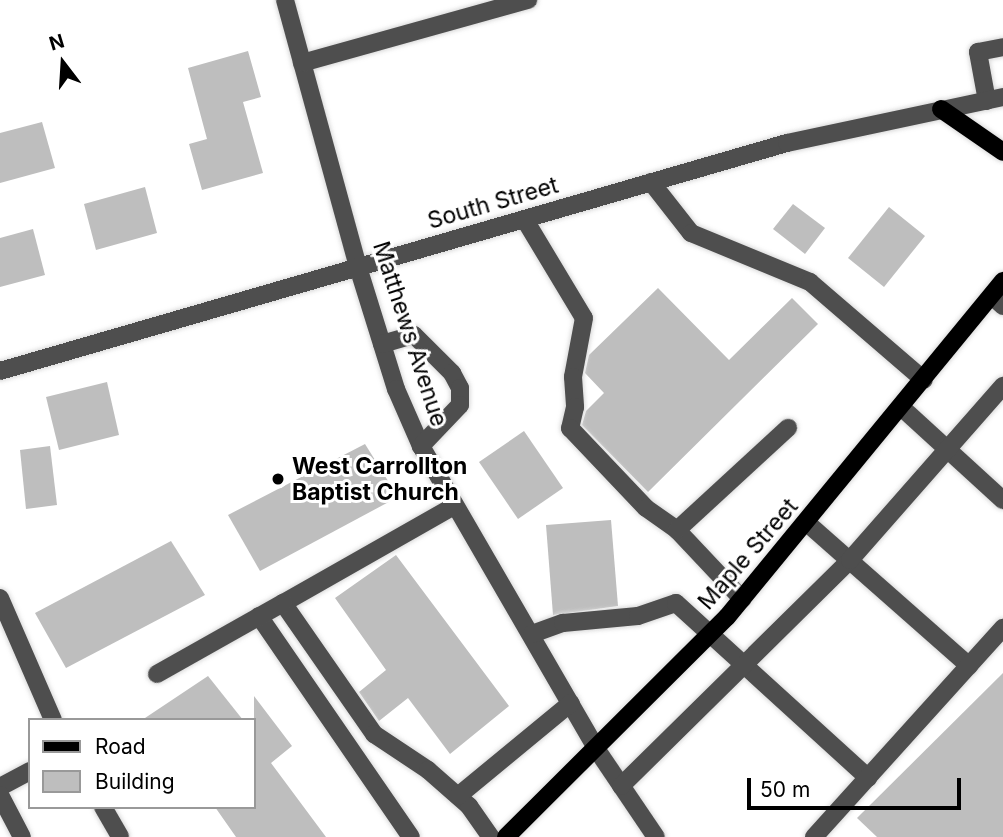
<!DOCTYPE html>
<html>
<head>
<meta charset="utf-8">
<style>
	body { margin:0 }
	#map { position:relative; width:1003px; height:837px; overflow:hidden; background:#fff; font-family:Inter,sans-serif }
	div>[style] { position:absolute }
	.building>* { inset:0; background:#bebebe }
	.roads { filter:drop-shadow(0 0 2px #dbdbdb) drop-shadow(0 0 2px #dbdbdb) }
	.minor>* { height:18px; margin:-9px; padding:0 9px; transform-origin:9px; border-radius:9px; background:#4e4e4e }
	.major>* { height:18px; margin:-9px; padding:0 9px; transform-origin:9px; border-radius:9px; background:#000 }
	.dots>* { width:19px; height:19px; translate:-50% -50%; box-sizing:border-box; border:4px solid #fff; border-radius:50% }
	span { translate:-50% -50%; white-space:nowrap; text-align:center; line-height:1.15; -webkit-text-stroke:6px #fff; paint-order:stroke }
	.street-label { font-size:23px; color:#000 }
	.poi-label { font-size:23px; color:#000; font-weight:700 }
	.left { translate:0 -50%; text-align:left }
	.legend { position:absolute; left:28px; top:718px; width:228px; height:91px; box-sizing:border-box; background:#fff; border:2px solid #999; margin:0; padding:9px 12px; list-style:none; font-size:21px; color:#000 }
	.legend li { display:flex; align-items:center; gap:14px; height:35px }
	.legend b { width:35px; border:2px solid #999 }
	.north { position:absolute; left:28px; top:28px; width:70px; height:70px; -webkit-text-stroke:5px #fff; paint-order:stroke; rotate:343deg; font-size:19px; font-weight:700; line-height:28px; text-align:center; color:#000 }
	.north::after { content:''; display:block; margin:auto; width:24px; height:32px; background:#000; clip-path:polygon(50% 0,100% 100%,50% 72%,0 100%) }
	.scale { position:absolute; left:747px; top:778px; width:214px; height:32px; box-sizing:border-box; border:4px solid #000; border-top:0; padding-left:9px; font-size:21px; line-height:24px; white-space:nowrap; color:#000; -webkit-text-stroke:5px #fff; paint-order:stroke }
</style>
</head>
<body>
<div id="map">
	<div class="building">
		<div style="clip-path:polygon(248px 51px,261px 97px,243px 102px,263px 173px,202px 190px,189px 144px,207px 139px,188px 68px)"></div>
		<div style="clip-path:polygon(42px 122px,55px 168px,0 183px,0 133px)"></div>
		<div style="clip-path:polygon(145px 187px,157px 233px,96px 250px,84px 204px)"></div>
		<div style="clip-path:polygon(793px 204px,825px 228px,805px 254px,773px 229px)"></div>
		<div style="clip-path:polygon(889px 207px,925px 236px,884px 287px,848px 258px)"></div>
		<div style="clip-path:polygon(33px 229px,45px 275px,0 287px,0 238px)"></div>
		<div style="clip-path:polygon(658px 288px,729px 360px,792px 298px,818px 324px,648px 492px,582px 425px,586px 411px,604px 393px,585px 373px,589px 355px)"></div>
		<div style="clip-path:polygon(107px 382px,119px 435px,59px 450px,46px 397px)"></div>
		<div style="clip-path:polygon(524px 431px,563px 488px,518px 519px,479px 462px)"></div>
		<div style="clip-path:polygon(365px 444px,398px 497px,260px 571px,228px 515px)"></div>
		<div style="clip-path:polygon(50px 446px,57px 505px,26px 509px,20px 450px)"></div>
		<div style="clip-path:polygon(611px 520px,618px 606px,553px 615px,546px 525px)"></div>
		<div style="clip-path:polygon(171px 541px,205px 595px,66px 668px,35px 613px)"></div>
		<div style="clip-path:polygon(396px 555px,509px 706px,450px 754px,408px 698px,379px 721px,359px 692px,386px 670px,335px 598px)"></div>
		<div style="clip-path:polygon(1003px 673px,1003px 837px,877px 837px,857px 818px)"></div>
		<div style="clip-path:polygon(208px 676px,243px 720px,142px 720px)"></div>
		<div style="clip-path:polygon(254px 696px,292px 746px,271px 763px,326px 837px,236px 837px,215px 807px,254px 807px)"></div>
	</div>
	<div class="roads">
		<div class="minor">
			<div style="left:285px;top:0;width:277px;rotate:74.7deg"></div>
			<div style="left:358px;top:267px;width:128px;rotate:72.7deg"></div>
			<div style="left:396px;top:389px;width:62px;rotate:66.3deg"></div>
			<div style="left:421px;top:446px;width:351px;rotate:59.9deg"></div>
			<div style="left:597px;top:750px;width:105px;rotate:55.9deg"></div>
			<div style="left:302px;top:63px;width:235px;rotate:-15.6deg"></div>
			<div style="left:987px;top:101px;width:50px;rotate:-100.4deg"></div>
			<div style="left:978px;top:52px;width:25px;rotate:-11deg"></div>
			<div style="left:651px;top:182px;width:65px;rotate:51.9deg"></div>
			<div style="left:691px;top:233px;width:129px;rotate:22.4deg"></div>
			<div style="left:810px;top:282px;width:150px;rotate:40.7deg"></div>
			<div style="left:525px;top:220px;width:114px;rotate:59deg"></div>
			<div style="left:584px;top:318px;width:60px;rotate:100.6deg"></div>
			<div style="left:573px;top:377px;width:30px;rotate:86deg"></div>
			<div style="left:575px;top:407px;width:22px;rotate:103deg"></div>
			<div style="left:570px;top:428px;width:110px;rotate:46.5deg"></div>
			<div style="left:646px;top:508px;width:38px;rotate:35deg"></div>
			<div style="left:677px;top:530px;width:95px;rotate:46.7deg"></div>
			<div style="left:992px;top:296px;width:15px;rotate:42deg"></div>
			<div style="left:382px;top:344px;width:33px;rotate:-16deg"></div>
			<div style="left:414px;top:335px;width:54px;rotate:45deg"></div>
			<div style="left:452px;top:373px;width:17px;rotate:62deg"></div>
			<div style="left:460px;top:388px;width:17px;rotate:90deg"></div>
			<div style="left:460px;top:405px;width:57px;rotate:133.6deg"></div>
			<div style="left:0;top:371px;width:819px;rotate:-16.16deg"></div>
			<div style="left:787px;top:143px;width:221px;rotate:-12deg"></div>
			<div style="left:901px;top:407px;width:138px;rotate:42.4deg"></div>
			<div style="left:454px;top:506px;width:197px;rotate:150.4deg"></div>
			<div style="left:283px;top:603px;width:160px;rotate:55.2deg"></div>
			<div style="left:374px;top:734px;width:65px;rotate:33.7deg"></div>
			<div style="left:428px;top:770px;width:55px;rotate:41.3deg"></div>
			<div style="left:469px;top:806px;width:38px;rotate:55deg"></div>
			<div style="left:807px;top:523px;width:216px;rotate:41.4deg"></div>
			<div style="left:677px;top:530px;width:151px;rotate:-42.6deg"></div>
			<div style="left:0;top:598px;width:133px;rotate:66.5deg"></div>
			<div style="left:259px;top:616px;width:268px;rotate:55.5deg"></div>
			<div style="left:532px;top:634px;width:33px;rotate:-20deg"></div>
			<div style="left:563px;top:623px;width:75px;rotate:-5.3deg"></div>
			<div style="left:638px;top:616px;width:40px;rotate:-18.9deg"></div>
			<div style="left:676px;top:603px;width:260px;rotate:42.3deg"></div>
			<div style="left:157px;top:674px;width:145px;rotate:-29.4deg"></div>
			<div style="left:621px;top:786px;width:322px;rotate:-44.6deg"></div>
			<div style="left:850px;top:560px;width:232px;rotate:-48.7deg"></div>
			<div style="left:0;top:787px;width:34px;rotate:-28deg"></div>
			<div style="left:0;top:795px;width:47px;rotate:62.4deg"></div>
			<div style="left:458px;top:796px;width:146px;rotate:-39.5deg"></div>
			<div style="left:103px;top:807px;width:34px;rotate:60deg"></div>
			<div style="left:814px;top:837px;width:282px;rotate:-47.9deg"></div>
		</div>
		<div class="major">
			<div style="left:941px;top:109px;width:75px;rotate:34.7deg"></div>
			<div style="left:506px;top:837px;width:312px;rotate:-44.9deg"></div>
			<div style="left:727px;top:617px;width:435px;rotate:-50.6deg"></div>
		</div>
	</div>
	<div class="dots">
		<div style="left:278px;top:479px;background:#000"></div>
	</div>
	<div class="street-label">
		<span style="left:493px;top:203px;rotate:-16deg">South Street</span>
		<span style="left:410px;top:334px;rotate:72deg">Matthews Avenue</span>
		<span style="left:748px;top:554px;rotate:-49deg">Maple Street</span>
	</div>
	<div class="poi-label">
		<span class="left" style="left:292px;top:479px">West Carrollton<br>Baptist Church</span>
	</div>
	<ul class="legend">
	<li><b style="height:9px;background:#000"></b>Road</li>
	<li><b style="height:19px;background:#bebebe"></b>Building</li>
	</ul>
	<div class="north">N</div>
	<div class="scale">50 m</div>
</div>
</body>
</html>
